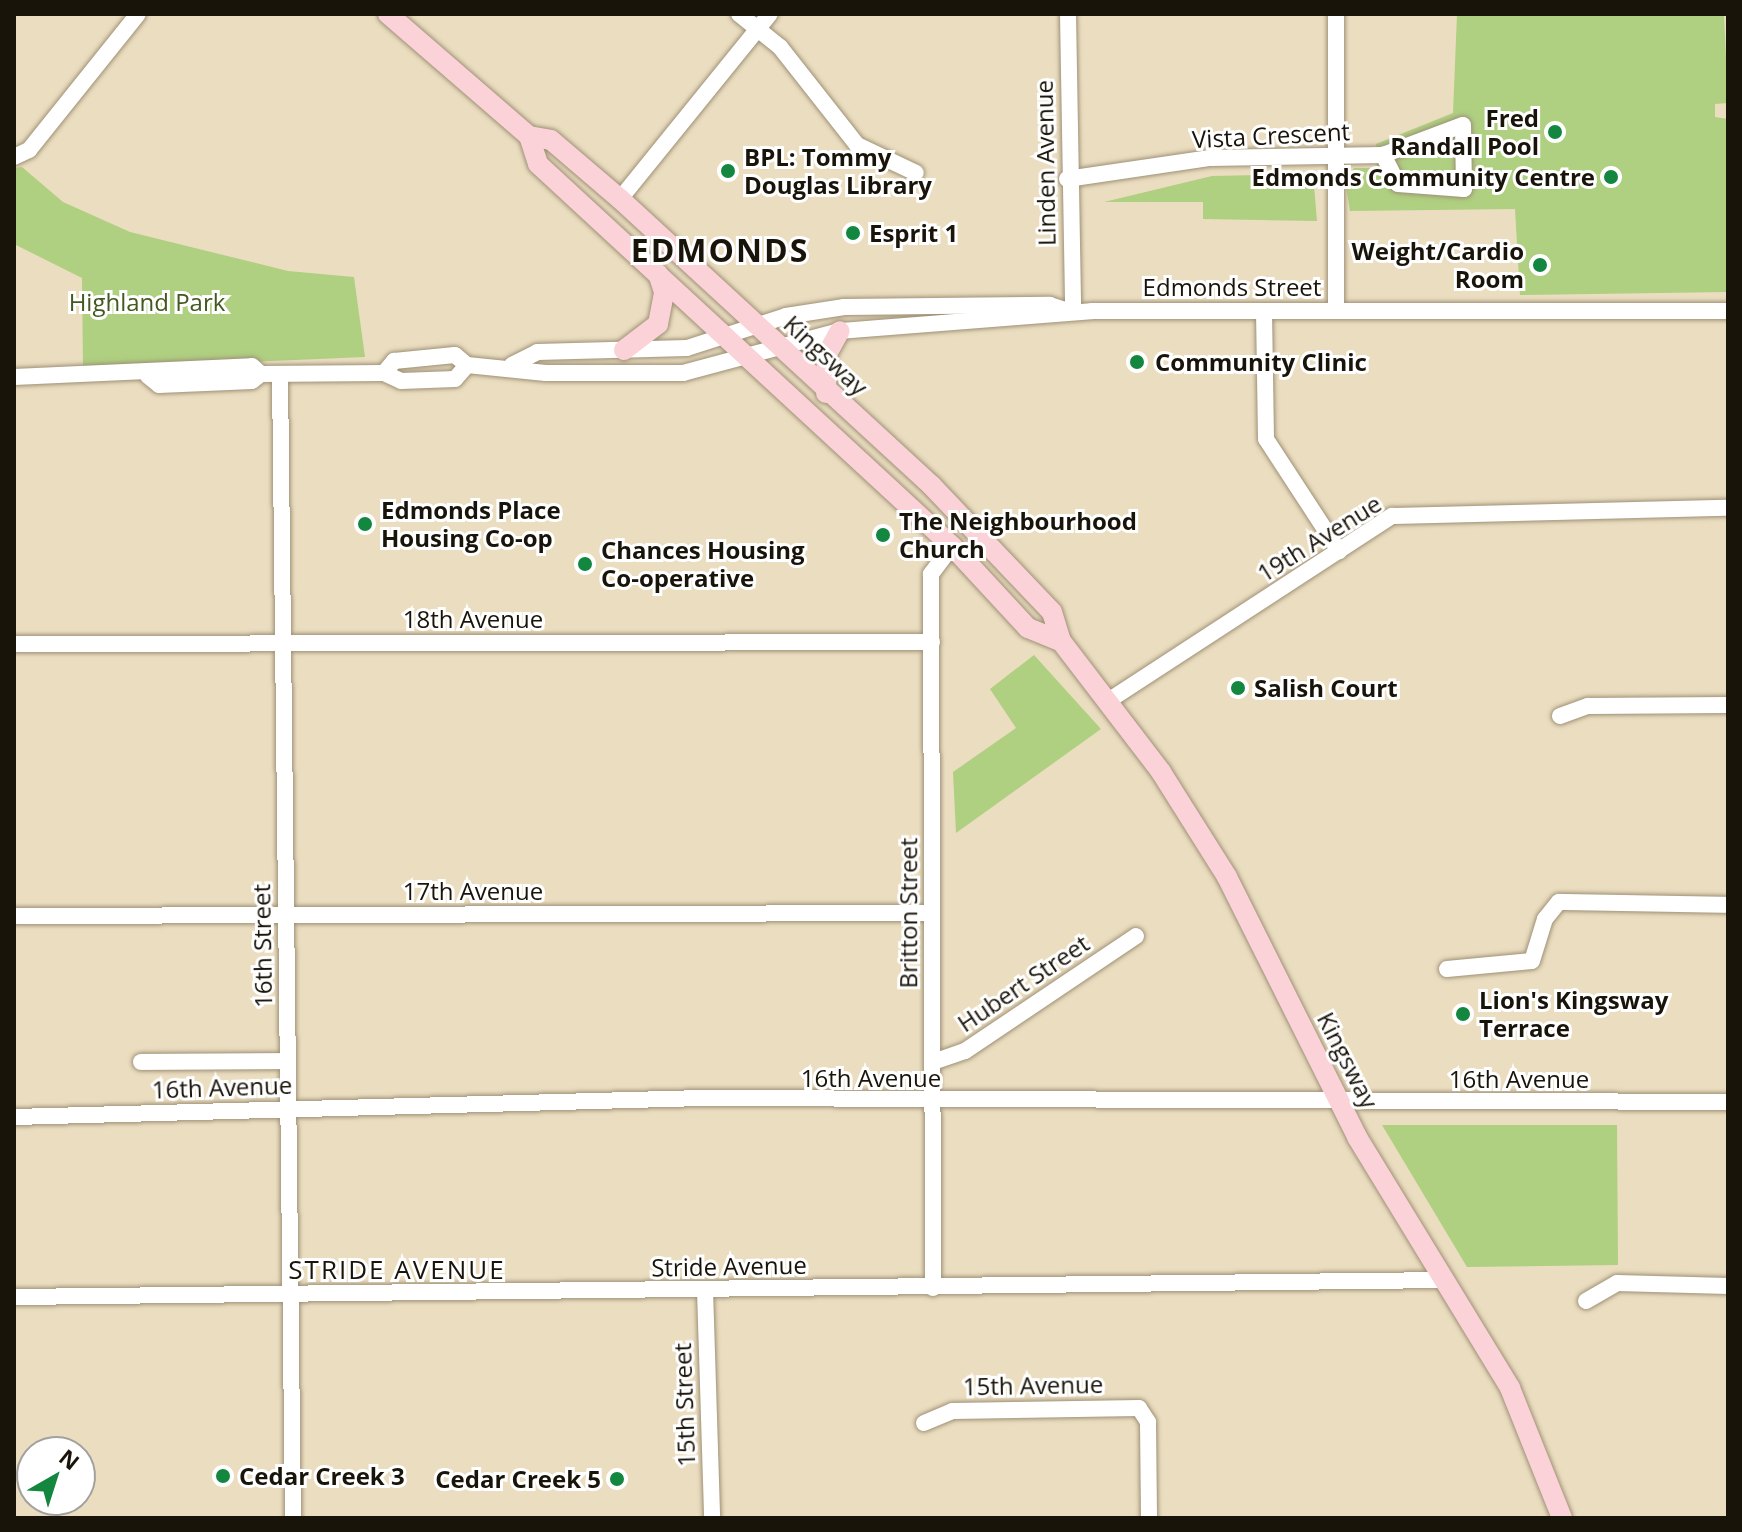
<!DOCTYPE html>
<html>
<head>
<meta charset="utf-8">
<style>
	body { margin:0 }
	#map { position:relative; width:1742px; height:1532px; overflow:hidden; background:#ebddc0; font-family:"Open Sans",sans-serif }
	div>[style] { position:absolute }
	.green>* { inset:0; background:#afcf81 }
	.roads { filter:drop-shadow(0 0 2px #9e9176) drop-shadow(0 0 2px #9e9176) }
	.minor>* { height:16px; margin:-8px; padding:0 8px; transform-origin:8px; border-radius:8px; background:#fff }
	.major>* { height:20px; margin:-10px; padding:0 10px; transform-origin:10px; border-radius:10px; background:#fad2d8 }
	.dots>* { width:22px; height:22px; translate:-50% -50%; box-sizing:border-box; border:4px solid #fff; border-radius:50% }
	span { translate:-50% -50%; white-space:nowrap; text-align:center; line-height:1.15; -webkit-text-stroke:6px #fff; paint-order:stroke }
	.poi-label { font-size:24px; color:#19140a; font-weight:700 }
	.right { translate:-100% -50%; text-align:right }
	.left { translate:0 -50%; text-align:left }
	.street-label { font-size:24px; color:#19140a }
	.park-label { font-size:24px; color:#43591f }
	.neighbourhood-label { font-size:26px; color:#19140a; letter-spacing:2px }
	.district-label { font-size:32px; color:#19140a; font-weight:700; letter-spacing:2px }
	.frame { position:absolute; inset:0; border:16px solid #19140a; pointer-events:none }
	.north { position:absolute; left:16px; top:1436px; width:80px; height:80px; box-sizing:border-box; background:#fff; border:2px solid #a3a19d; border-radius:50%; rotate:39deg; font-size:22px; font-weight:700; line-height:32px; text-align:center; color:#19140a }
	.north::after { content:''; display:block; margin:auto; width:28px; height:36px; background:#13863f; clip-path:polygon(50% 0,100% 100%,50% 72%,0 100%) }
</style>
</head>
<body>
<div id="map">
	<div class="green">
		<div style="clip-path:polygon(1457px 14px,1724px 14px,1728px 103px,1715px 104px,1715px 117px,1728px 119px,1728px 292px,1520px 295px,1515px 209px,1350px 211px,1345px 180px,1354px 168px,1377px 168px,1376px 144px,1453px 113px)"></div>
		<div style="clip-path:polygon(22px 167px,63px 202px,130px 232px,288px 271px,354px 277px,365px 357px,83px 369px,82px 278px,14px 244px,14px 168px)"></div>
		<div style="clip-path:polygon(1212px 176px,1313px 174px,1317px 221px,1203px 219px,1203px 202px,1104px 202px)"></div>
		<div style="clip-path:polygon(1034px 655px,1101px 729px,956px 833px,953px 772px,1016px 728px,990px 689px)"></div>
		<div style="clip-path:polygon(1382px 1125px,1617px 1125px,1618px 1265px,1467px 1267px)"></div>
	</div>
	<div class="roads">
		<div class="minor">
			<div style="left:739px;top:14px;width:53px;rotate:38.8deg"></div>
			<div style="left:780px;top:47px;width:125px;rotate:51.8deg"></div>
			<div style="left:857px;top:145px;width:65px;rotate:25.4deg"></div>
			<div style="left:1068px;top:14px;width:298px;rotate:89deg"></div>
			<div style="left:14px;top:157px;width:17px;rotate:-25deg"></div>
			<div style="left:29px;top:150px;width:174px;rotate:-51.3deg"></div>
			<div style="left:1067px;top:179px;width:145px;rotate:-8.4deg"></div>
			<div style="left:1210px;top:158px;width:173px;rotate:-1deg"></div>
			<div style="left:1383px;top:155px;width:85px;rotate:-20.6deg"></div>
			<div style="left:1463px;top:125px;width:64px;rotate:89.1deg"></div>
			<div style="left:1464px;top:189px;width:66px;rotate:-175.7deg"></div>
			<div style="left:1398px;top:184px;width:33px;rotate:-117deg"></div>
			<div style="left:620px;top:199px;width:238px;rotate:-51deg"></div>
			<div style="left:1264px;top:311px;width:128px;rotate:89.1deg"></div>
			<div style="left:1266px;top:439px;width:134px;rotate:56.9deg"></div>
			<div style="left:1336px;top:311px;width:297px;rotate:-90deg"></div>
			<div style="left:512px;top:365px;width:28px;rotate:-27deg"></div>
			<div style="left:537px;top:352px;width:150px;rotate:-1.5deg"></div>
			<div style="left:687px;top:348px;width:104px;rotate:-17.9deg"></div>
			<div style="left:786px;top:316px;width:59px;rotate:-8.8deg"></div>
			<div style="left:844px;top:307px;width:206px;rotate:-0.6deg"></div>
			<div style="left:1050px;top:305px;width:22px;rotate:18deg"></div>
			<div style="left:384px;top:373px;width:16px;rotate:-50deg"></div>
			<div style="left:394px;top:361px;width:61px;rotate:-5.6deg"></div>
			<div style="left:455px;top:355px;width:16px;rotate:40deg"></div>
			<div style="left:467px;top:365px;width:79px;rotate:5.8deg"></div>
			<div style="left:546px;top:373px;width:137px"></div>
			<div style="left:683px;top:373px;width:163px;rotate:-15deg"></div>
			<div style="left:840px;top:331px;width:253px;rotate:-4.5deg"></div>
			<div style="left:1092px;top:311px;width:636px"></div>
			<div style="left:280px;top:374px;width:1144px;rotate:89.35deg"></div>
			<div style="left:148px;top:376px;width:14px;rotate:39deg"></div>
			<div style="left:159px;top:385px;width:93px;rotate:-2.5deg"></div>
			<div style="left:252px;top:381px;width:11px;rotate:-38deg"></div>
			<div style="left:261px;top:374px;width:123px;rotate:-0.5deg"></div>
			<div style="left:384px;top:373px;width:19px;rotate:25deg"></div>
			<div style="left:401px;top:381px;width:54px;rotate:-2.1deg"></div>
			<div style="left:455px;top:379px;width:18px;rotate:-49deg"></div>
			<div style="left:14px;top:377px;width:238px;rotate:-2.6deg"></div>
			<div style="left:252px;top:366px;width:12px;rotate:42deg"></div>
			<div style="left:14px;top:644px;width:918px;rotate:-0.12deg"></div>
			<div style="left:1108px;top:701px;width:339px;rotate:-33.1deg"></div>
			<div style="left:1392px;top:516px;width:336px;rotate:-1.4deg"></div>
			<div style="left:1560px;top:716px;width:30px;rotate:-20deg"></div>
			<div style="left:1588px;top:706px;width:140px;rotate:-0.4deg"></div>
			<div style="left:14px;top:916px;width:918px;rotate:-0.19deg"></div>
			<div style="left:1447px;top:969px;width:85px;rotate:-5.4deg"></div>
			<div style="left:1532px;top:961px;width:44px;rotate:-72.8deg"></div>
			<div style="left:1545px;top:919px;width:22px;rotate:-51deg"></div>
			<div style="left:1559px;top:902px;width:169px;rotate:1deg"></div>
			<div style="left:141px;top:1062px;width:147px;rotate:-0.4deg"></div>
			<div style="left:933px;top:1062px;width:34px;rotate:-19deg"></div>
			<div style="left:965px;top:1051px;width:206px;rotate:-33.9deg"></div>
			<div style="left:14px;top:1117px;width:689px;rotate:-1.58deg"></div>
			<div style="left:703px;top:1098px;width:1025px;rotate:0.22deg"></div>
			<div style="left:933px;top:1288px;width:714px;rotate:-90.16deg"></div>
			<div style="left:931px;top:574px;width:35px;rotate:-53deg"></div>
			<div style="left:705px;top:1290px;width:228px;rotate:88.2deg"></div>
			<div style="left:14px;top:1297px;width:1431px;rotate:-0.68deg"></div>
			<div style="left:1586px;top:1301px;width:36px;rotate:-30deg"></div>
			<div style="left:1617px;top:1283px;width:111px;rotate:1.5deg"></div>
			<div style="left:924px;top:1423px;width:30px;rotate:-23deg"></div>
			<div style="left:952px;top:1411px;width:187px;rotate:-0.9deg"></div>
			<div style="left:1139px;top:1408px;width:17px;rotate:57deg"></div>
			<div style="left:1148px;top:1422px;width:96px;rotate:89.4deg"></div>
		</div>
		<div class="major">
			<div style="left:388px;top:14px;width:186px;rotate:40.9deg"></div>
			<div style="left:529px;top:136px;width:22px;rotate:10deg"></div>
			<div style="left:551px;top:140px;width:91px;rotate:40.5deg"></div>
			<div style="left:620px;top:199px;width:423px;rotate:42.6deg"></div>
			<div style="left:931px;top:485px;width:175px;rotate:46.4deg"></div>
			<div style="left:1052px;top:612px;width:30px;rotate:73deg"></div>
			<div style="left:1061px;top:641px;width:165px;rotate:52.6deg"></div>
			<div style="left:1161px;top:772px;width:124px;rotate:57.8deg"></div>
			<div style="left:1227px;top:877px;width:291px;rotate:63.4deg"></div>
			<div style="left:1357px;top:1137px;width:294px;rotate:58.6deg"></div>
			<div style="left:1510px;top:1388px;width:140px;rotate:68.2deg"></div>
			<div style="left:529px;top:136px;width:29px;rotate:72deg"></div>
			<div style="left:538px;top:164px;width:563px;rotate:42.7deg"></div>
			<div style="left:952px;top:546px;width:112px;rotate:47.2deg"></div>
			<div style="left:1028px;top:628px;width:35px;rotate:22deg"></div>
			<div style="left:624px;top:350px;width:43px;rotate:-37.4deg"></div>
			<div style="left:658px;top:324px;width:33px;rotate:-79deg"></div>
			<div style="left:664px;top:292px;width:19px;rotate:-108deg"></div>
			<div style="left:826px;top:393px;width:39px;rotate:-89deg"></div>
			<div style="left:827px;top:354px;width:26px;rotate:-61deg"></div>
		</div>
	</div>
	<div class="dots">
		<div style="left:1555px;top:132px;background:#13863f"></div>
		<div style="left:728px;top:171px;background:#13863f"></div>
		<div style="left:1611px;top:177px;background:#13863f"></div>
		<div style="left:853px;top:233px;background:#13863f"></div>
		<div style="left:1540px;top:265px;background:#13863f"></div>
		<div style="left:1137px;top:362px;background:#13863f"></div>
		<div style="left:365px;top:524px;background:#13863f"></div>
		<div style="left:883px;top:535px;background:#13863f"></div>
		<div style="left:585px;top:564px;background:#13863f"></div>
		<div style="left:1238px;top:688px;background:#13863f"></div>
		<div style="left:1463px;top:1014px;background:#13863f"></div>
		<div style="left:223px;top:1476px;background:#13863f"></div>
		<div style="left:617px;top:1479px;background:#13863f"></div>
	</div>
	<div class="poi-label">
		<span class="right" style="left:1539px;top:132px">Fred<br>Randall Pool</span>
		<span class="left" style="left:744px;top:171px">BPL: Tommy<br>Douglas Library</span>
		<span class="right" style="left:1595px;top:177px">Edmonds Community Centre</span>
		<span class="left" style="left:869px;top:233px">Esprit 1</span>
		<span class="right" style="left:1524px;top:265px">Weight/Cardio<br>Room</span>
		<span class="left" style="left:1155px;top:362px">Community Clinic</span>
		<span class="left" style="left:381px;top:524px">Edmonds Place<br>Housing Co-op</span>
		<span class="left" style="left:899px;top:535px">The Neighbourhood<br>Church</span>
		<span class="left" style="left:601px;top:564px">Chances Housing<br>Co-operative</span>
		<span class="left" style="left:1254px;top:688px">Salish Court</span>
		<span class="left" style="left:1479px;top:1014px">Lion's Kingsway<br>Terrace</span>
		<span class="left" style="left:239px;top:1476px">Cedar Creek 3</span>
		<span class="right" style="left:601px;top:1479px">Cedar Creek 5</span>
	</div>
	<div class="street-label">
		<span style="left:1271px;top:135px;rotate:-3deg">Vista Crescent</span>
		<span style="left:1045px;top:163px;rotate:-91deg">Linden Avenue</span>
		<span style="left:1232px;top:287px">Edmonds Street</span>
		<span style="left:826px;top:355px;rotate:43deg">Kingsway</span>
		<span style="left:1319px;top:538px;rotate:-32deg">19th Avenue</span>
		<span style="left:473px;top:619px">18th Avenue</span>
		<span style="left:473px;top:891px">17th Avenue</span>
		<span style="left:908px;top:913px;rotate:-90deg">Britton Street</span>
		<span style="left:262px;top:946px;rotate:-91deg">16th Street</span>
		<span style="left:1023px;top:983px;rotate:-34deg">Hubert Street</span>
		<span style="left:1348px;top:1060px;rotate:63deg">Kingsway</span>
		<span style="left:871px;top:1078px">16th Avenue</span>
		<span style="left:1519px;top:1079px">16th Avenue</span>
		<span style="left:222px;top:1087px;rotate:-2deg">16th Avenue</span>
		<span style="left:729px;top:1266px;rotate:-1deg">Stride Avenue</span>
		<span style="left:1033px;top:1385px;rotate:-1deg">15th Avenue</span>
		<span style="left:684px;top:1405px;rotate:-92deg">15th Street</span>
	</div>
	<div class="park-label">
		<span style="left:147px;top:302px">Highland Park</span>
	</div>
	<div class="neighbourhood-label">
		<span style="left:397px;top:1270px">STRIDE AVENUE</span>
	</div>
	<div class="district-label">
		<span style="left:720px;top:250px">EDMONDS</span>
	</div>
	<div class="frame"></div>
	<div class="north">N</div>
</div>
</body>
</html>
